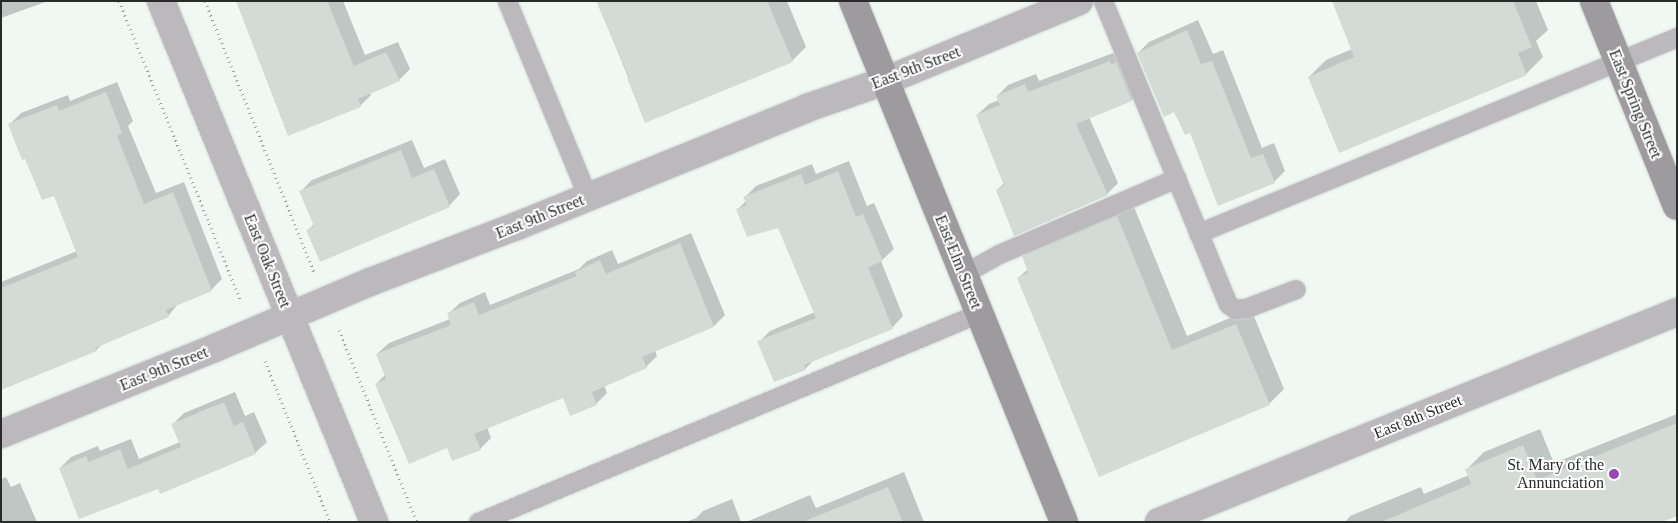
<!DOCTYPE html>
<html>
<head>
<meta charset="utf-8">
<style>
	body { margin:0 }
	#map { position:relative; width:1678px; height:523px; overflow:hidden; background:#f1f8f4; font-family:Georgia,serif }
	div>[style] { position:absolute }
	.shadow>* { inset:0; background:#0003 }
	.building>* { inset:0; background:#d4dbd7 }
	.path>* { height:3px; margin-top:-1.5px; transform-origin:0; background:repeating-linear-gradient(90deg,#9ca19f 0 1px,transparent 0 5px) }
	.roads { filter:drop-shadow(0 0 1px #cdd3d0) drop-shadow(0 0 1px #cdd3d0) }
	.service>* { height:19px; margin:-9.5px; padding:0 9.5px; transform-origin:9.5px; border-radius:9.5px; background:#bbb9bc }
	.minor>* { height:28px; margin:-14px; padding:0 14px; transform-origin:14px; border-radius:14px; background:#bbb9bc }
	.tertiary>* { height:28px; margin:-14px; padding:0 14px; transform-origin:14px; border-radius:14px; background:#bbb9bc }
	.secondary>* { height:28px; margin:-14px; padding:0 14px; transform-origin:14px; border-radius:14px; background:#9e9b9f }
	.dots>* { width:14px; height:14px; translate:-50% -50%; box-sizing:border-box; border:2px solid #fff; border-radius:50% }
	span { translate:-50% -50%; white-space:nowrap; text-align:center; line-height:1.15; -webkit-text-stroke:4px #fff; paint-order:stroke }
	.street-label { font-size:16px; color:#292b2a }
	.poi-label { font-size:16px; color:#292b2a }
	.right { translate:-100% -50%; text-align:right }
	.frame { position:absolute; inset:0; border:2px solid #292b2a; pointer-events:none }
</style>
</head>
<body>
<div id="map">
	<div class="shadow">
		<div style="clip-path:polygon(1px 1px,48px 1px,1px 18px)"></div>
		<div style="clip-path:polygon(238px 1px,343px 1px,365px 55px,398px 42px,410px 69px,399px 80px,370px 92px,371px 95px,360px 106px)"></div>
		<div style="clip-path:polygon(604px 1px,787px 1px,806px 47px,792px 61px,646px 121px,599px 6px)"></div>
		<div style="clip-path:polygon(1333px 1px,1536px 1px,1548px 30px,1536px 41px,1543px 57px,1526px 74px,1309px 77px,1326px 60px,1352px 49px)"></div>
		<div style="clip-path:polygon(1198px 20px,1213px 54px,1223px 50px,1262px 148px,1274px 143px,1285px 171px,1274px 182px,1190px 131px,1138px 53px,1149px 42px)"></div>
		<div style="clip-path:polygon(1121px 50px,1143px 89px,1132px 100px,1089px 117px,1118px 183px,1107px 194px,997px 190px,1004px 183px,977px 115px,989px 104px,999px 100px,997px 96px,1008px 85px,1036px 74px,1039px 81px)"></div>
		<div style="clip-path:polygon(117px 82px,133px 121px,128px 126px,156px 193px,184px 182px,222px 279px,211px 290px,179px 303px,168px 316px,104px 343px,96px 350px,1px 376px,1px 282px,77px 251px,54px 194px,26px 157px,9px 125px,21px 113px,68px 95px,70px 101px)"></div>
		<div style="clip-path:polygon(412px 140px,424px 168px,445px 159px,460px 194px,449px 206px,308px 230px,314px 224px,301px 191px,312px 180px)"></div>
		<div style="clip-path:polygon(849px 161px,867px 206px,874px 203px,894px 249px,881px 261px,903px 316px,892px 328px,815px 359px,805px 369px,759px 342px,770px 331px,815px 312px,779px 227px,737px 210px,746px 201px,745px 197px,756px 186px,812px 164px,816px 174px)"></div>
		<div style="clip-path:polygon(1132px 202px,1187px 336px,1251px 309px,1284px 389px,1269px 404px,1018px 278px,1028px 269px,1023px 257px,1038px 242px)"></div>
		<div style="clip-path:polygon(691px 233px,725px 315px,714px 326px,655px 350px,657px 356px,646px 367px,604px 385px,607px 393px,596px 404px,563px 396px,487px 427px,491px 438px,480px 449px,448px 446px,376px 384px,386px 374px,377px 354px,389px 343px,450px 319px,448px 314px,460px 303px,485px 292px,490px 305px,579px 269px,587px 261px,612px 250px,618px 264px)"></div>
		<div style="clip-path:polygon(235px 392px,245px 416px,254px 412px,267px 442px,255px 453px,158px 487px,60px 468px,71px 457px,98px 446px,100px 451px,131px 439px,139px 459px,180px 442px,173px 424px,184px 413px)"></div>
		<div style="clip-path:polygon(1677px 414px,1677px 514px,1658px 522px,1345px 522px,1350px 516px,1421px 487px,1424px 494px,1469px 475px,1467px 469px,1484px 452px,1540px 429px,1554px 463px)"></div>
		<div style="clip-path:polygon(904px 472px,924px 522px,746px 522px,810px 495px,816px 508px)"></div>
		<div style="clip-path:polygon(6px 477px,11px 487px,20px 483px,37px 522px,1px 522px,1px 479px)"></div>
		<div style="clip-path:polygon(732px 499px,741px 522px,686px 522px,696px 518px,703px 511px)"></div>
	</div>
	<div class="building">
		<div style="clip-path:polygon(236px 1px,327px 1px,354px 66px,386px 52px,400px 81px,358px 99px,361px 107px,288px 136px)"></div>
		<div style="clip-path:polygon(596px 1px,767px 1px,793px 62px,645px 123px,627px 78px,629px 77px)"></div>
		<div style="clip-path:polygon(1332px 1px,1513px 1px,1532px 47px,1518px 53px,1527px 75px,1339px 153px,1308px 77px,1354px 57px)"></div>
		<div style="clip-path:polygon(1187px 30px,1201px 64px,1212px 61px,1251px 158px,1263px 154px,1275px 183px,1218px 206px,1190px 133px,1185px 135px,1174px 112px,1164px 117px,1137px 53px)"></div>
		<div style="clip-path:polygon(1110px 61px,1111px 65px,1116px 62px,1132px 101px,1076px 124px,1108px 195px,1014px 236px,996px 190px,1004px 186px,976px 115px,1000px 105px,996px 96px,1025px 84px,1028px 92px)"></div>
		<div style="clip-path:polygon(106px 92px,122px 133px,117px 136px,144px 204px,173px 192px,212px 291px,166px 310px,169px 317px,95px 348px,97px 351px,1px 390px,1px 288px,78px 257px,54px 196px,42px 200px,25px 159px,22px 160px,8px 124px,57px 105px,59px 111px)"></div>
		<div style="clip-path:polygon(401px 150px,412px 178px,434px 169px,450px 207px,320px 262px,306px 230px,314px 226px,299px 191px)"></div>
		<div style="clip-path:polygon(838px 171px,856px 217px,863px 214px,883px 261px,868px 267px,893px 329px,804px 365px,806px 370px,774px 382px,757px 341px,816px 318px,778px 228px,747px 237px,736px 209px,747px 205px,743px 197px,801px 174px,805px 185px)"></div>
		<div style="clip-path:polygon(1117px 216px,1172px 350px,1236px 324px,1270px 405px,1099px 477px,1017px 278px,1028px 273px,1022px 256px)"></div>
		<div style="clip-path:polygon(680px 243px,714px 327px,642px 357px,647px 368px,592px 392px,597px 405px,570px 416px,563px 398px,474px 434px,481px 450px,452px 461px,447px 448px,409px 464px,375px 384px,386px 379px,376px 354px,451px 325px,447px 313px,474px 302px,479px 315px,577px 276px,575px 272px,600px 260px,606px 274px)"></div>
		<div style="clip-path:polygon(224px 402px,234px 426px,243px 422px,256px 454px,160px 494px,158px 489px,79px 519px,59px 468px,86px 456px,89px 462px,120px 449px,128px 469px,181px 447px,171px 424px)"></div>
		<div style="clip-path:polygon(1677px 423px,1677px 516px,1662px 522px,1381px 522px,1471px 484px,1465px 469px,1523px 445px,1537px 480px)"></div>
		<div style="clip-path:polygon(888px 487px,903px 522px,805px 522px,805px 521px)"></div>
	</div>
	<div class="path">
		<div style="left:119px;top:1px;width:325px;rotate:67.9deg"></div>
		<div style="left:205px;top:1px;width:292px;rotate:68.1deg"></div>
		<div style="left:339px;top:330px;width:207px;rotate:67.9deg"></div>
		<div style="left:265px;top:361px;width:174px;rotate:68deg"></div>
	</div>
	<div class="roads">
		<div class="service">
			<div style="left:507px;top:1px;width:213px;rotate:67.6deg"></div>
			<div style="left:1103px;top:1px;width:328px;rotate:67.6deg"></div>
			<div style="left:1228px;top:304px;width:9px;rotate:36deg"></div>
			<div style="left:1235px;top:309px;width:11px;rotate:-5deg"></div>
			<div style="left:1246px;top:308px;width:53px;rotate:-20.8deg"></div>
			<div style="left:1198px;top:233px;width:518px;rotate:-22.25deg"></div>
			<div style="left:963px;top:274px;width:41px;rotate:-29.1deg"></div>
			<div style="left:999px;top:254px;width:193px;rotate:-23.2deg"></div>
			<div style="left:478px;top:522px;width:543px;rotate:-22.64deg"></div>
		</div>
		<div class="minor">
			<div style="left:161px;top:1px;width:563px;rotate:67.76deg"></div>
			<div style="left:1px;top:434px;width:231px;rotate:-21.9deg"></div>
			<div style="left:215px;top:348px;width:168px;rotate:-23.1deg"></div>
			<div style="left:370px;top:282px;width:157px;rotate:-20.9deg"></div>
			<div style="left:517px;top:226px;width:313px;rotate:-22.1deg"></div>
			<div style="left:807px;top:108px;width:83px;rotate:-19.1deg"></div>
			<div style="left:885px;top:81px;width:210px;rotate:-22.4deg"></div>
		</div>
		<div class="tertiary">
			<div style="left:1159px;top:522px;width:559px;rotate:-22.07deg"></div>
		</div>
		<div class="secondary">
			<div style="left:853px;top:1px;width:562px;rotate:67.95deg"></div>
			<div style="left:1594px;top:1px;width:221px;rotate:68deg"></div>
		</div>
	</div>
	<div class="dots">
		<div style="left:1614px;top:474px;background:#9747b6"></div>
	</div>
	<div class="street-label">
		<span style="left:916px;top:68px;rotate:-21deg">East 9th Street</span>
		<span style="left:1635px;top:104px;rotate:68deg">East Spring Street</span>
		<span style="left:540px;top:217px;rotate:-22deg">East 9th Street</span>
		<span style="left:267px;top:261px;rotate:68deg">East Oak Street</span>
		<span style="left:958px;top:262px;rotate:68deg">East Elm Street</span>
		<span style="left:164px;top:369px;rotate:-22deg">East 9th Street</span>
		<span style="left:1418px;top:417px;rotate:-22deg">East 8th Street</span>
	</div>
	<div class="poi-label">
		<span class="right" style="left:1604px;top:474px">St. Mary of the<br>Annunciation</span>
	</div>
	<div class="frame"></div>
</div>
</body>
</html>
